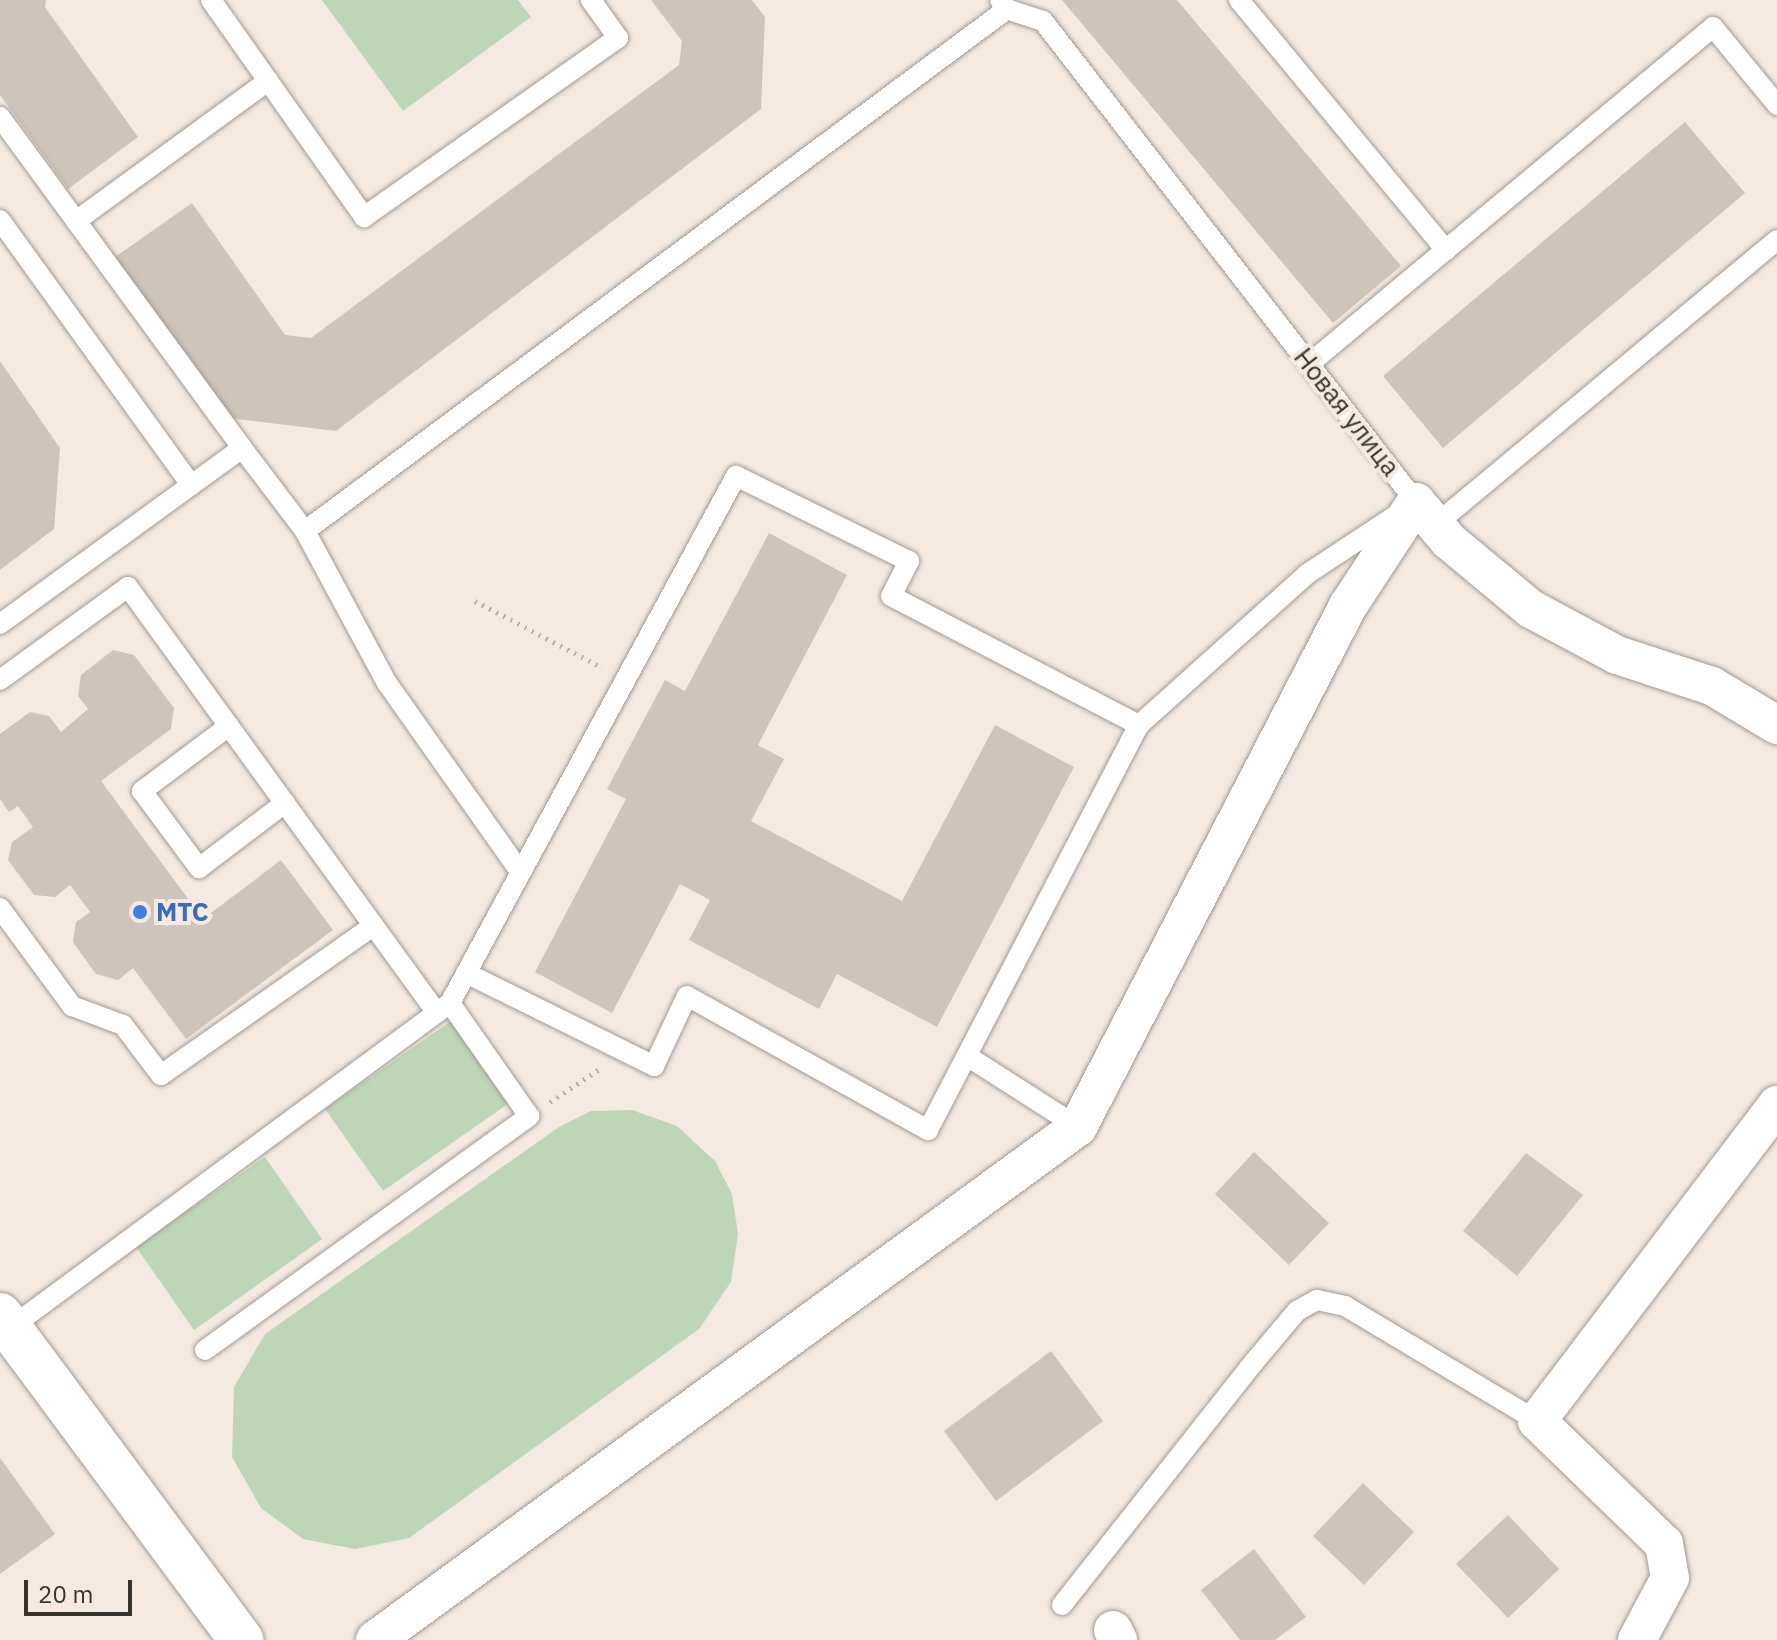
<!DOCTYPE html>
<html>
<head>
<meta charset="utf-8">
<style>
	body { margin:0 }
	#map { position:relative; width:1777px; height:1640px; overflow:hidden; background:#f4eae2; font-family:"IBM Plex Sans",sans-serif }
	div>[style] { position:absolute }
	.green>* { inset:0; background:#bdd6b7 }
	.building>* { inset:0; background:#cdc4bc }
	.path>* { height:5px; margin-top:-2.5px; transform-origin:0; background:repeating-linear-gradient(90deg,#b9b1aa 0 2px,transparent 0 8px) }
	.roads { filter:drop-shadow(0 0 2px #a29a92) drop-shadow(0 0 2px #a29a92) }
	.service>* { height:20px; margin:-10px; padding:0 10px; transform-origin:10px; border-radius:10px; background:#fff }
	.minor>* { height:38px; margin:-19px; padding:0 19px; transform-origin:19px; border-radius:19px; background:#fff }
	.tertiary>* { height:44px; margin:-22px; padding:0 22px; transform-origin:22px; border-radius:22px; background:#fff }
	.dots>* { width:22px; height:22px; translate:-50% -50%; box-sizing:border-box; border:4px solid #f4eae2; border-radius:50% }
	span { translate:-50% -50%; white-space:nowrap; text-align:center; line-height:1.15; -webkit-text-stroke:8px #f4eae2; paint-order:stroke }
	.street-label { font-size:26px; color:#373430 }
	.shop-label { font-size:26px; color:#366cbe; font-weight:700 }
	.left { translate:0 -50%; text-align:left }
	.scale { position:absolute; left:24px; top:1580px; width:108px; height:36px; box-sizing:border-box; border:4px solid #373430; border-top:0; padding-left:10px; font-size:24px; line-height:28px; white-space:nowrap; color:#373430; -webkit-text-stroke:6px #f4eae2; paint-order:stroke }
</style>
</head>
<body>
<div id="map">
	<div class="green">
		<div style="clip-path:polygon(322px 0,518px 0,531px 17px,403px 111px)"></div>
		<div style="clip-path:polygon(454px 1019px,512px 1101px,383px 1191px,325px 1109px)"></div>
		<div style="clip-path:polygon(632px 1110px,677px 1126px,715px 1161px,732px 1194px,738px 1234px,731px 1282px,699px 1329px,409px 1538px,355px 1549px,303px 1539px,261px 1508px,232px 1457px,234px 1387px,265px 1334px,559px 1127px,591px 1111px)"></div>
		<div style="clip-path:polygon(265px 1157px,322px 1239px,194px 1330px,136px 1247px)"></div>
	</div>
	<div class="building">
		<div style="clip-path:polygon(0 0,46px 0,45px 7px,138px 137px,68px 189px,0 95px)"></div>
		<div style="clip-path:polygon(651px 0,752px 0,765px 17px,761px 109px,336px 431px,229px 418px,115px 257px,192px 203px,285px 335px,311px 338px,679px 65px,682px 41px)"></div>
		<div style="clip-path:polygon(1062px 0,1177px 0,1401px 266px,1333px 323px)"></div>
		<div style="clip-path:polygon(1685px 122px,1745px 193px,1443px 448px,1383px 376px)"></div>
		<div style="clip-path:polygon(0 361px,60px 448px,54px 529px,0 570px)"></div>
		<div style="clip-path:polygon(769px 533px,847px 575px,758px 745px,784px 759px,751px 821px,902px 901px,995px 725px,1074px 767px,937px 1027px,837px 974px,819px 1009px,689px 940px,710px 900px,680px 884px,612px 1013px,535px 972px,626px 799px,607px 789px,665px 680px,685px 691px)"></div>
		<div style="clip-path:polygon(113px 650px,134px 655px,174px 708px,171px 729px,101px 781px,203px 919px,281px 860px,333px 930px,186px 1039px,133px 968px,118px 980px,96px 974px,73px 942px,76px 922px,90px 912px,70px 885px,55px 897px,34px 895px,8px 860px,12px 842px,33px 827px,18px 806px,9px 812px,0 799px,0 734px,30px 712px,49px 716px,61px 732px,88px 709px,78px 696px,81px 675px)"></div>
		<div style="clip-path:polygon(1254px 1152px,1329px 1223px,1289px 1265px,1215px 1194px)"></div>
		<div style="clip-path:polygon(1526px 1153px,1583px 1195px,1517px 1276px,1463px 1231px)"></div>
		<div style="clip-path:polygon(1051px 1351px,1103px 1421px,996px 1501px,944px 1431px)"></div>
		<div style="clip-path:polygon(0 1458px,55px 1534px,0 1574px)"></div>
		<div style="clip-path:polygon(1363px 1483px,1414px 1532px,1364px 1585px,1313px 1536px)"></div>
		<div style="clip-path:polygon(1508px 1515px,1559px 1569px,1508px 1618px,1456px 1564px)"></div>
		<div style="clip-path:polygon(1254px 1549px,1306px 1617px,1275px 1640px,1240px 1640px,1201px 1590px)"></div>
	</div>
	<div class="path">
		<div style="left:475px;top:601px;width:144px;rotate:27.6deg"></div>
		<div style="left:550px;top:1102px;width:58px;rotate:-33.7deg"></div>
	</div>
	<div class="roads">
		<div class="service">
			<div style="left:211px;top:0;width:266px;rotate:54.8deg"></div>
			<div style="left:364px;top:217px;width:311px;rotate:-35.2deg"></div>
			<div style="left:618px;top:38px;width:47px;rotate:-125.4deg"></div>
			<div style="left:1239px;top:0;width:325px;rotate:50.4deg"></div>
			<div style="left:0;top:117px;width:410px;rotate:53.8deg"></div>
			<div style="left:0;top:220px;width:327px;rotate:54.2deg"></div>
			<div style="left:76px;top:221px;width:238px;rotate:-36.1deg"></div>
			<div style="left:1309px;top:364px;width:526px;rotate:-39.83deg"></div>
			<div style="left:1713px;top:27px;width:101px;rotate:50.6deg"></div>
			<div style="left:1435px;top:525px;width:445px;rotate:-39.8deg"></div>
			<div style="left:305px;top:531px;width:173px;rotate:61.7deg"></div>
			<div style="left:387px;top:683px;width:232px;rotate:54.8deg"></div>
			<div style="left:0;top:624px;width:299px;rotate:-36deg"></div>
			<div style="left:242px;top:448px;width:104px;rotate:52.8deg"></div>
			<div style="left:305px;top:531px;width:875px;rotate:-36.63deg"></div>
			<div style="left:0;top:680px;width:158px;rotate:-36deg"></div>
			<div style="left:128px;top:587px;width:526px;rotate:54.04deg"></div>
			<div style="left:229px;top:726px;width:109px;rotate:143.2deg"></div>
			<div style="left:142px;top:791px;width:96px;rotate:53.5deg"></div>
			<div style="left:199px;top:868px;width:108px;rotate:-37.1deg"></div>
			<div style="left:0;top:908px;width:122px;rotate:53.7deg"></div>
			<div style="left:72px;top:1006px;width:54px;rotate:20.4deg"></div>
			<div style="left:123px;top:1025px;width:63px;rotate:52.8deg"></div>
			<div style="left:161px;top:1075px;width:259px;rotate:-35.1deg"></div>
			<div style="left:466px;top:973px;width:210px;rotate:26.3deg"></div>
			<div style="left:654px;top:1066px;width:77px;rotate:-64.8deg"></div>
			<div style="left:687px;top:996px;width:276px;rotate:29.1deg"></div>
			<div style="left:928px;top:1130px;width:457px;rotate:-62.5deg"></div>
			<div style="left:1139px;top:725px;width:226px;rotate:-41.9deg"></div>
			<div style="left:1307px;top:574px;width:131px;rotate:-33.4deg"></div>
			<div style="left:1416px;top:502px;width:609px;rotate:-127.79deg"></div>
			<div style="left:1043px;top:21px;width:38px;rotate:-162deg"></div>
			<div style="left:1007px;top:9px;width:11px;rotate:-128deg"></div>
			<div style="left:967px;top:1056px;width:132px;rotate:32.6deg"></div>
			<div style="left:10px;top:1328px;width:547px;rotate:-36.45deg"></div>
			<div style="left:450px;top:1003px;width:600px;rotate:-61.51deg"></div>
			<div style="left:736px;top:476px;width:193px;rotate:26.2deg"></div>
			<div style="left:909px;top:561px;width:39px;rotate:117deg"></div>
			<div style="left:891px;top:596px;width:280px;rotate:27.5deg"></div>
			<div style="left:205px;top:1350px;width:400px;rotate:-35.8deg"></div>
			<div style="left:529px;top:1116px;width:138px;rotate:-125deg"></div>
			<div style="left:1062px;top:1605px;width:310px;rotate:-51.7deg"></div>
			<div style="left:1254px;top:1362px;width:67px;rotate:-49.9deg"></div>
			<div style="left:1297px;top:1311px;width:23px;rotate:-29deg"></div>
			<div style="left:1317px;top:1300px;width:29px;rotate:12deg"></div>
			<div style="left:1345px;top:1306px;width:224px;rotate:30.9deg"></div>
		</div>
		<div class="minor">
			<div style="left:1113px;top:1630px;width:11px;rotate:63deg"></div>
			<div style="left:375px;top:1640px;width:870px;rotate:-36.12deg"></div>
			<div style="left:1078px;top:1127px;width:587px;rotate:-62.61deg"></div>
			<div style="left:1348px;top:606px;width:124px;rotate:-56.8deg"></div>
			<div style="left:1416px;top:502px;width:51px;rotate:49.8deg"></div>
			<div style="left:1449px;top:541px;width:107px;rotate:39.7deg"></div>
			<div style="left:1531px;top:609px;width:98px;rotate:28.1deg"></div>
			<div style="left:1617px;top:655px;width:100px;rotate:18.1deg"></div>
			<div style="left:1712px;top:686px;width:76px;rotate:31deg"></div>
			<div style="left:1637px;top:1640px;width:70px;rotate:-62deg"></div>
			<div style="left:1670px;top:1578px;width:35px;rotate:-100deg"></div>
			<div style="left:1664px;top:1544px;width:177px;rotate:-135.9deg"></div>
			<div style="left:1537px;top:1421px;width:397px;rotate:-52.8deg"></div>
		</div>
		<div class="tertiary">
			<div style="left:0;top:1315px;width:405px;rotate:53.4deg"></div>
		</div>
	</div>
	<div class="dots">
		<div style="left:140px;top:912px;background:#3f7fe0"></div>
	</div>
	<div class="street-label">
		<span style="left:1347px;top:412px;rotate:52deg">Новая улица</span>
	</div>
	<div class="shop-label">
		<span class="left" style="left:156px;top:912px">МТС</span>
	</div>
	<div class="scale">20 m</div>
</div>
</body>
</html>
